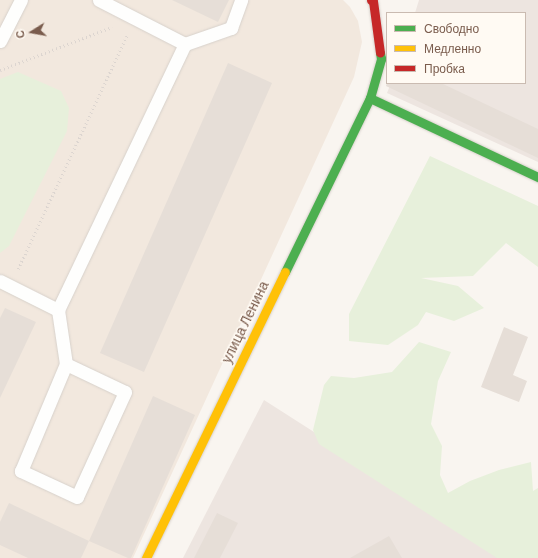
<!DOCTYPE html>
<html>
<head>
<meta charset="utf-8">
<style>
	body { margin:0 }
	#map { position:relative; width:538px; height:558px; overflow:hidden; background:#f9f5f0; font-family:Barlow,sans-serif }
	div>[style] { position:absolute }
	.residential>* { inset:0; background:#f2e8de }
	.industrial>* { inset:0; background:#ede5e0 }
	.green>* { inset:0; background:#e7f0db }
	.building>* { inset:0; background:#e6ded7 }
	.path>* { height:2.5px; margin-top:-1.25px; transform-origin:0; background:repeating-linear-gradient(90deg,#dcd5d0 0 1px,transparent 0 4px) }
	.roads { filter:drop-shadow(0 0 1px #d7d1cb) drop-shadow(0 0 1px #d7d1cb) }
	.lane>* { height:13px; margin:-6.5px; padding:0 6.5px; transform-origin:6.5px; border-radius:6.5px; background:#fefefd }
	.fast>* { height:9px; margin:-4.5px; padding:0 4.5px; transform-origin:4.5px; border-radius:4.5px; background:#4caf50 }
	.slow>* { height:9px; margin:-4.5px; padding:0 4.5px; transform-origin:4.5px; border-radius:4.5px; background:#ffc107 }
	.jam>* { height:9px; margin:-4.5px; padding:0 4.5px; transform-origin:4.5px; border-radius:4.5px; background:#c62828 }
	span { translate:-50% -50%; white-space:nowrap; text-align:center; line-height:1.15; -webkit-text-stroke:3px #fffaf3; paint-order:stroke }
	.street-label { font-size:14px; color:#7a5c4d }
	.legend { position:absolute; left:386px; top:12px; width:140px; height:72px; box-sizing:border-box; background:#fffaf3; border:1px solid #cabbb1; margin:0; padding:5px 7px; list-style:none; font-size:12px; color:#7a5c4d }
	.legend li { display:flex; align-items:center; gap:8px; height:20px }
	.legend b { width:20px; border:1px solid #cabbb1 }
	.north { position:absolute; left:12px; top:12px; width:40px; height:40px; -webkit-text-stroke:3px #fffaf3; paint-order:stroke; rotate:259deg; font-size:11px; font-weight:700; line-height:16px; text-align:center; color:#7a5c4d }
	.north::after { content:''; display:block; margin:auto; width:14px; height:18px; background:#7a5c4d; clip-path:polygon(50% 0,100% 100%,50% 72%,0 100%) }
</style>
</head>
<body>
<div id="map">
	<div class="residential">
		<div style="clip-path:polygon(0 0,343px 0,350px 7px,358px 21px,362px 42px,354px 77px,133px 558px,0 558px)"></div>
	</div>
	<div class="industrial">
		<div style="clip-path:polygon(419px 0,538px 0,538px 162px,387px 93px,391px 83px,525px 83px,525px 13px,415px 13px)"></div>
		<div style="clip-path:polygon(264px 400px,511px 558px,183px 558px)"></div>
	</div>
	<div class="green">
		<div style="clip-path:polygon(18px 72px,61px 91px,69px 108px,67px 131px,9px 246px,0 253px,0 79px)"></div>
		<div style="clip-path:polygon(430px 156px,538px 206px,538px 267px,506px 243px,473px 276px,421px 278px,458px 286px,484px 308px,454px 321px,426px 312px,418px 325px,388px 345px,349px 341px,349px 314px)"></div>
		<div style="clip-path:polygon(419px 342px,451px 352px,438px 381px,431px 424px,442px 446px,440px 475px,448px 493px,470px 481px,499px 470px,531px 462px,533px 491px,538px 488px,538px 558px,497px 558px,319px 444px,313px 430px,324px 385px,331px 376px,354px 378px,392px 372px)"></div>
	</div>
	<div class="building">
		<div style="clip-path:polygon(172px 0,229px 0,218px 22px)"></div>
		<div style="clip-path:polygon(228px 63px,272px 83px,144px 372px,100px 353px)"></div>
		<div style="clip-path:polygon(387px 83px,441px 83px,538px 129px,538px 158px,386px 86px)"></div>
		<div style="clip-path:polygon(5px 308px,36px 322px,0 398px,0 318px)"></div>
		<div style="clip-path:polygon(504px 327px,528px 337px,513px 375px,527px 381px,519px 402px,481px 387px)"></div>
		<div style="clip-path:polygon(153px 396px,195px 415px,131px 558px,128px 558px,89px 541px)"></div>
		<div style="clip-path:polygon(9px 503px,89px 541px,81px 558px,28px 558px,0 545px,0 522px)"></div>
		<div style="clip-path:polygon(217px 513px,238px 523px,220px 558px,194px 558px)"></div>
		<div style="clip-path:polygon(389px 536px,402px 558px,350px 558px)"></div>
	</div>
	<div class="path">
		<div style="left:0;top:70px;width:120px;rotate:-21deg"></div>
		<div style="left:18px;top:269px;width:258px;rotate:-65deg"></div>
	</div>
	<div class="roads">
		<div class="lane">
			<div style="left:99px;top:0;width:97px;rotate:27.1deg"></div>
			<div style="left:0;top:41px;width:46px;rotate:-62.9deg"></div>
			<div style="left:0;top:281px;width:65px;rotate:26.6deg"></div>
			<div style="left:58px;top:310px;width:295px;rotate:-64.5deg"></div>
			<div style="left:185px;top:44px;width:49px;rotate:-19.2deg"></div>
			<div style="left:231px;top:28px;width:30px;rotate:-70deg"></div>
			<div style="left:58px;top:310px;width:55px;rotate:81.6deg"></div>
			<div style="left:66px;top:364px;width:65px;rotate:25.4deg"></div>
			<div style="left:125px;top:392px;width:115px;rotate:114.6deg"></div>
			<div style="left:77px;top:497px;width:62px;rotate:-155.1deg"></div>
			<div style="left:21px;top:471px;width:116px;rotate:-67.2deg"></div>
		</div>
		<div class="fast">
			<div style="left:370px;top:98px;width:186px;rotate:25.2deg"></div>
			<div style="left:285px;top:272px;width:194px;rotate:-64deg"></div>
			<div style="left:370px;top:98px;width:41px;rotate:-74.2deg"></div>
			<div style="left:381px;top:59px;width:6px;rotate:-99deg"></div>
		</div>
		<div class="slow">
			<div style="left:146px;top:558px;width:318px;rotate:-64.1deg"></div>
		</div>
		<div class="jam">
			<div style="left:371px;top:0;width:2px;rotate:27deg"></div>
			<div style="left:373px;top:1px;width:52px;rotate:82.3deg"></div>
		</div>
	</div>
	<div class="street-label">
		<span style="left:245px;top:322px;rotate:-64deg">улица Ленина</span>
	</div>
	<ul class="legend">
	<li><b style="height:5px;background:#4caf50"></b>Свободно</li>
	<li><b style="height:5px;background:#ffc107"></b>Медленно</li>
	<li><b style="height:5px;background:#c62828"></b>Пробка</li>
	</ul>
	<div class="north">С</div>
</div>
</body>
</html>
